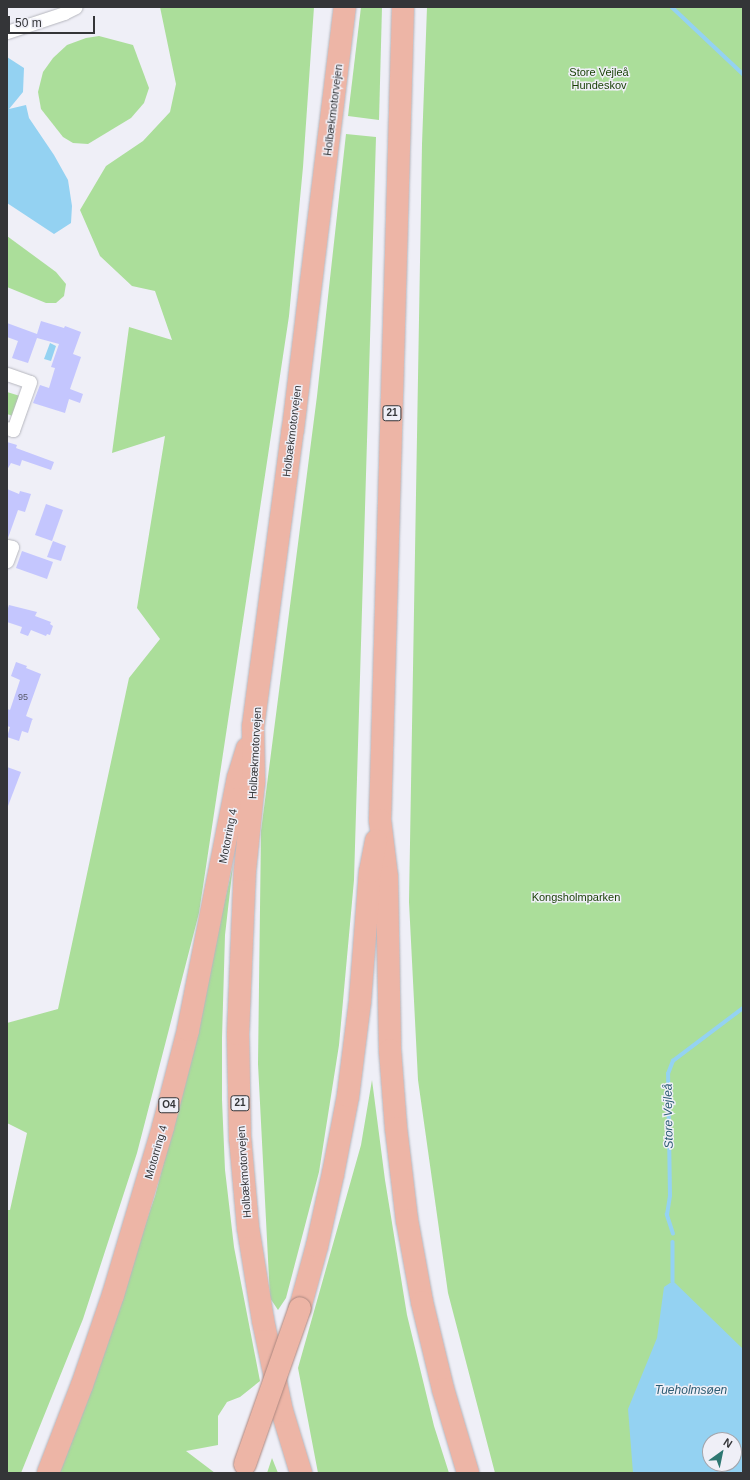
<!DOCTYPE html>
<html>
<head>
<meta charset="utf-8">
<style>
	body { margin:0 }
	#map { position:relative; width:750px; height:1480px; overflow:hidden; background:#efeff7; font-family:Arial,sans-serif }
	div>[style] { position:absolute }
	.green>* { inset:0; background:#abde9a }
	.water>* { inset:0; background:#94d2f2 }
	.stream>* { height:3.5px; margin:-1.75px; padding:0 1.75px; transform-origin:1.75px; border-radius:1.75px; background:#94d2f2 }
	.building>* { inset:0; background:#c4c6fe }
	.roads { filter:drop-shadow(0 0 1px #b6b7be) drop-shadow(0 0 1px #b6b7be) }
	.minor>* { height:13px; margin:-6.5px; padding:0 6.5px; transform-origin:6.5px; border-radius:6.5px; background:#fff }
	.motorway>* { height:22px; margin:-11px; padding:0 11px; transform-origin:11px; border-radius:11px; background:#edb5a6 }
	.bridges { filter:drop-shadow(0 0 1px #ac8880) drop-shadow(0 0 1px #ac8880) }
	.motorway-bridge>* { height:22px; margin:-11px; padding:0 11px; transform-origin:11px; border-radius:11px; background:#edb5a6 }
	span { translate:-50% -50%; white-space:nowrap; text-align:center; line-height:1.15; -webkit-text-stroke:3px #efeff7; paint-order:stroke }
	.number-label { font-size:9px; color:#58596a }
	.number-label span { -webkit-text-stroke-width:0 }
	.shield-label span { padding:1px 3px; background:#efeff7; border:1px solid; border-radius:3px; -webkit-text-stroke-width:0 }
	.shield-label { font-size:10px; color:#343538; font-weight:700 }
	.park-label { font-size:11px; color:#163e03 }
	.street-label { font-size:11px; color:#343538 }
	.water-label { font-size:12px; color:#2c5c73; font-style:italic }
	.frame { position:absolute; inset:0; border:8px solid #343538; pointer-events:none }
	.north { position:absolute; left:702px; top:1432px; width:40px; height:40px; box-sizing:border-box; background:#efeff7; border:1px solid #a4a5ab; border-radius:50%; rotate:33deg; font-size:11px; font-weight:700; line-height:16px; text-align:center; color:#343538 }
	.north::after { content:''; display:block; margin:auto; width:14px; height:18px; background:#2e7772; clip-path:polygon(50% 0,100% 100%,50% 72%,0 100%) }
	.scale { position:absolute; left:8px; top:16px; width:87px; height:18px; box-sizing:border-box; border:2px solid #343538; border-top:0; padding-left:5px; font-size:12px; line-height:14px; white-space:nowrap; color:#343538; -webkit-text-stroke:3px #efeff7; paint-order:stroke }
</style>
</head>
<body>
<div id="map">
	<div class="green">
		<div style="clip-path:polygon(160px 7px,314px 7px,303px 167px,289px 316px,199px 913px,137px 1153px,83px 1319px,21px 1473px,7px 1473px,7px 1210px,10px 1210px,27px 1133px,7px 1123px,7px 1023px,58px 1009px,129px 678px,160px 639px,137px 608px,165px 436px,112px 453px,129px 327px,172px 340px,155px 291px,132px 286px,100px 256px,80px 210px,106px 166px,143px 141px,170px 112px,176px 84px)"></div>
		<div style="clip-path:polygon(361px 7px,382px 7px,379px 120px,348px 116px)"></div>
		<div style="clip-path:polygon(evenodd,427px 7px,743px 7px,743px 1473px,495px 1473px,448px 1293px,418px 1080px,409px 902px,422px 144px,427px 7px,710px 1440px,734px 1440px,734px 1464px,710px 1464px,710px 1440px)"></div>
		<div style="clip-path:polygon(99px 36px,133px 45px,149px 88px,144px 103px,131px 118px,88px 144px,73px 143px,63px 137px,41px 109px,38px 92px,43px 72px,53px 58px,67px 45px,86px 38px)"></div>
		<div style="clip-path:polygon(346px 134px,376px 137px,354px 880px,339px 1045px,319px 1172px,286px 1298px,278px 1310px,270px 1298px,258px 1064px,261px 831px,317px 396px)"></div>
		<div style="clip-path:polygon(7px 236px,56px 272px,66px 284px,64px 296px,56px 303px,46px 303px,7px 287px)"></div>
		<div style="clip-path:polygon(7px 392px,20px 396px,13px 416px,7px 414px)"></div>
		<div style="clip-path:polygon(233px 865px,225px 935px,222px 1038px,222px 1100px,225px 1170px,234px 1247px,260px 1381px,240px 1397px,227px 1402px,218px 1416px,218px 1445px,186px 1451px,215px 1473px,59px 1473px,112px 1323px,155px 1196px,171px 1135px)"></div>
		<div style="clip-path:polygon(372px 1080px,385px 1180px,407px 1315px,434px 1426px,449px 1473px,318px 1473px,298px 1368px,361px 1145px)"></div>
		<div style="clip-path:polygon(272px 1458px,278px 1473px,267px 1473px)"></div>
	</div>
	<div class="water">
		<div style="clip-path:polygon(7px 57px,24px 68px,23px 92px,9px 109px,26px 105px,29px 118px,54px 155px,68px 180px,72px 206px,71px 223px,54px 234px,7px 203px)"></div>
		<div style="clip-path:polygon(50px 343px,56px 346px,51px 361px,44px 359px)"></div>
		<div style="clip-path:polygon(evenodd,673px 1281px,743px 1349px,743px 1473px,633px 1473px,628px 1409px,657px 1338px,664px 1287px,673px 1281px,710px 1440px,734px 1440px,734px 1464px,710px 1464px,710px 1440px)"></div>
	</div>
	<div class="stream">
		<div style="left:672px;top:7px;width:98px;rotate:43.3deg"></div>
		<div style="left:673px;top:1234px;width:20px;rotate:-108deg"></div>
		<div style="left:667px;top:1215px;width:19px;rotate:-81deg"></div>
		<div style="left:670px;top:1196px;width:122px;rotate:-90.9deg"></div>
		<div style="left:668px;top:1074px;width:14px;rotate:-69deg"></div>
		<div style="left:673px;top:1061px;width:88px;rotate:-37.1deg"></div>
		<div style="left:673px;top:1242px;width:39px;rotate:90deg"></div>
	</div>
	<div class="building">
		<div style="clip-path:polygon(41px 321px,64px 328px,65px 326px,81px 332px,73px 354px,81px 357px,70px 389px,83px 394px,80px 403px,69px 399px,65px 413px,33px 403px,40px 385px,49px 388px,55px 368px,51px 367px,59px 344px,37px 338px,28px 363px,12px 358px,18px 341px,7px 337px,7px 323px,37px 334px)"></div>
		<div style="clip-path:polygon(7px 442px,17px 445px,16px 448px,54px 462px,51px 470px,22px 460px,20px 466px,11px 463px,7px 470px)"></div>
		<div style="clip-path:polygon(7px 489px,19px 494px,20px 491px,31px 494px,25px 512px,18px 510px,8px 538px)"></div>
		<div style="clip-path:polygon(46px 504px,63px 510px,52px 541px,35px 535px)"></div>
		<div style="clip-path:polygon(53px 541px,66px 546px,61px 561px,47px 557px)"></div>
		<div style="clip-path:polygon(22px 551px,53px 562px,47px 579px,16px 568px)"></div>
		<div style="clip-path:polygon(9px 605px,37px 612px,35px 616px,51px 622px,50px 624px,53px 626px,50px 635px,47px 634px,46px 636px,31px 630px,28px 636px,20px 633px,22px 627px,7px 622px,7px 611px)"></div>
		<div style="clip-path:polygon(16px 662px,27px 666px,26px 668px,41px 674px,26px 716px,33px 719px,32px 720px,28px 733px,22px 731px,19px 741px,7px 737px,10px 727px,7px 726px,7px 709px,10px 710px,20px 680px,11px 676px)"></div>
		<div style="clip-path:polygon(7px 767px,21px 772px,8px 806px,7px 806px)"></div>
	</div>
	<div class="roads">
		<div class="minor">
			<div style="left:7px;top:32px;width:60px;rotate:-18.4deg"></div>
			<div style="left:64px;top:13px;width:13px;rotate:-27deg"></div>
			<div style="left:7px;top:374px;width:24px;rotate:19deg"></div>
			<div style="left:30px;top:382px;width:51px;rotate:109.5deg"></div>
			<div style="left:13px;top:430px;width:6px;rotate:-162deg"></div>
			<div style="left:7px;top:546px;width:5px;rotate:11deg"></div>
			<div style="left:12px;top:547px;width:15px;rotate:110deg"></div>
		</div>
		<div class="motorway">
			<div style="left:403px;top:7px;width:813px;rotate:91.62deg"></div>
			<div style="left:380px;top:820px;width:57px;rotate:83deg"></div>
			<div style="left:387px;top:877px;width:173px;rotate:89deg"></div>
			<div style="left:390px;top:1050px;width:78px;rotate:85.6deg"></div>
			<div style="left:396px;top:1128px;width:93px;rotate:83.2deg"></div>
			<div style="left:407px;top:1220px;width:83px;rotate:79.6deg"></div>
			<div style="left:422px;top:1302px;width:89px;rotate:76.4deg"></div>
			<div style="left:443px;top:1389px;width:88px;rotate:73.4deg"></div>
			<div style="left:300px;top:1308px;width:64px;rotate:-74.7deg"></div>
			<div style="left:317px;top:1246px;width:74px;rotate:-77.5deg"></div>
			<div style="left:333px;top:1174px;width:79px;rotate:-79.1deg"></div>
			<div style="left:348px;top:1096px;width:96px;rotate:-82.8deg"></div>
			<div style="left:360px;top:1001px;width:129px;rotate:-85.6deg"></div>
			<div style="left:370px;top:872px;width:32px;rotate:-79deg"></div>
			<div style="left:48px;top:1473px;width:94px;rotate:-68.9deg"></div>
			<div style="left:82px;top:1385px;width:95px;rotate:-71deg"></div>
			<div style="left:113px;top:1295px;width:175px;rotate:-73.4deg"></div>
			<div style="left:163px;top:1127px;width:100px;rotate:-75.5deg"></div>
			<div style="left:188px;top:1030px;width:257px;rotate:-78.8deg"></div>
			<div style="left:238px;top:778px;width:31px;rotate:-73deg"></div>
			<div style="left:301px;top:1473px;width:65px;rotate:-107deg"></div>
			<div style="left:282px;top:1411px;width:93px;rotate:-101.8deg"></div>
			<div style="left:263px;top:1320px;width:94px;rotate:-99.2deg"></div>
			<div style="left:248px;top:1227px;width:89px;rotate:-95.1deg"></div>
			<div style="left:240px;top:1138px;width:104px;rotate:-91.1deg"></div>
			<div style="left:238px;top:1034px;width:164px;rotate:-87.6deg"></div>
			<div style="left:245px;top:870px;width:88px;rotate:-84.2deg"></div>
			<div style="left:254px;top:782px;width:55px;rotate:-91deg"></div>
			<div style="left:253px;top:727px;width:301px;rotate:-82.4deg"></div>
			<div style="left:293px;top:429px;width:425px;rotate:-83deg"></div>
		</div>
	</div>
	<div class="bridges">
		<div class="motorway-bridge">
			<div style="left:245px;top:1464px;width:165px;rotate:-70.6deg"></div>
		</div>
	</div>
	<div class="number-label">
		<span style="left:23px;top:697px">95</span>
	</div>
	<div class="shield-label">
		<span style="left:392px;top:413px">21</span>
		<span style="left:240px;top:1103px">21</span>
		<span style="left:169px;top:1105px">O4</span>
	</div>
	<div class="park-label">
		<span style="left:599px;top:79px">Store Vejleå<br>Hundeskov</span>
		<span style="left:576px;top:897px">Kongsholmparken</span>
	</div>
	<div class="street-label">
		<span style="left:333px;top:110px;rotate:-83deg">Holbækmotorvejen</span>
		<span style="left:292px;top:431px;rotate:-83deg">Holbækmotorvejen</span>
		<span style="left:255px;top:753px;rotate:-87deg">Holbækmotorvejen</span>
		<span style="left:228px;top:836px;rotate:-79deg">Motorring 4</span>
		<span style="left:156px;top:1152px;rotate:-74deg">Motorring 4</span>
		<span style="left:244px;top:1172px;rotate:-94deg">Holbækmotorvejen</span>
	</div>
	<div class="water-label">
		<span style="left:669px;top:1116px;rotate:-91deg">Store Vejleå</span>
		<span style="left:691px;top:1391px">Tueholmsøen</span>
	</div>
	<div class="frame"></div>
	<div class="north">N</div>
	<div class="scale">50 m</div>
</div>
</body>
</html>
